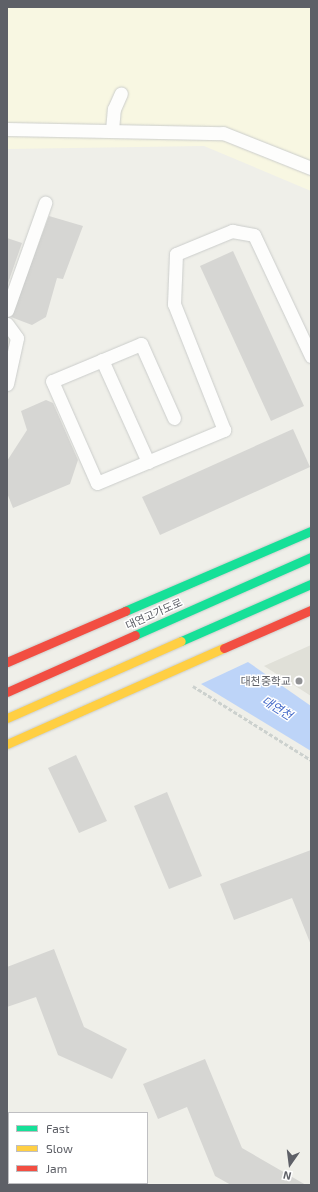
<!DOCTYPE html>
<html>
<head>
<meta charset="utf-8">
<style>
	body { margin:0 }
	#map { position:relative; width:318px; height:1192px; overflow:hidden; background:#efefe9; font-family:"Exo 2","Noto Sans KR",sans-serif }
	div>[style] { position:absolute }
	.commercial>* { inset:0; background:#f8f7e2 }
	.education>* { inset:0; background:#e0e0d8 }
	.water>* { inset:0; background:#bdd4f8 }
	.building>* { inset:0; background:#d6d6d3 }
	.path>* { height:2.5px; margin-top:-1.25px; transform-origin:0; background:repeating-linear-gradient(90deg,#ccd1ce 0 4px,transparent 0 6px) }
	.roads { filter:drop-shadow(0 0 1px #cbcdcb) drop-shadow(0 0 1px #cbcdcb) }
	.lane>* { height:13px; margin:-6.5px; padding:0 6.5px; transform-origin:6.5px; border-radius:6.5px; background:#fdfdfc }
	.fast>* { height:9px; margin:-4.5px; padding:0 4.5px; transform-origin:4.5px; border-radius:4.5px; background:#16e098 }
	.slow>* { height:9px; margin:-4.5px; padding:0 4.5px; transform-origin:4.5px; border-radius:4.5px; background:#ffcf43 }
	.jam>* { height:9px; margin:-4.5px; padding:0 4.5px; transform-origin:4.5px; border-radius:4.5px; background:#f24e42 }
	.dots>* { width:11px; height:11px; translate:-50% -50%; box-sizing:border-box; border:2px solid #fff; border-radius:50% }
	span { translate:-50% -50%; white-space:nowrap; text-align:center; line-height:1.15; -webkit-text-stroke:3px #fff; paint-order:stroke }
	.street-label { font-size:11px; color:#5e6067 }
	.poi-label { font-size:11px; color:#5e6067 }
	.right { translate:-100% -50%; text-align:right }
	.water-label { font-size:12px; color:#446ac9; font-style:italic }
	.frame { position:absolute; inset:0; border:8px solid #5e6067; pointer-events:none }
	.legend { position:absolute; left:8px; top:1112px; width:140px; height:72px; box-sizing:border-box; background:#fff; border:1px solid #bfbfc2; margin:0; padding:5px 7px; list-style:none; font-size:12px; color:#5e6067 }
	.legend li { display:flex; align-items:center; gap:8px; height:20px }
	.legend b { width:20px; border:1px solid #bfbfc2 }
	.north { position:absolute; left:270px; top:1144px; width:40px; height:40px; -webkit-text-stroke:3px #fff; paint-order:stroke; rotate:194deg; font-size:11px; font-weight:700; line-height:16px; text-align:center; color:#5e6067 }
	.north::after { content:''; display:block; margin:auto; width:14px; height:18px; background:#5e6067; clip-path:polygon(50% 0,100% 100%,50% 72%,0 100%) }
</style>
</head>
<body>
<div id="map">
	<div class="commercial">
		<div style="clip-path:polygon(7px 7px,311px 7px,311px 191px,204px 146px,7px 149px)"></div>
	</div>
	<div class="education">
		<div style="clip-path:polygon(311px 645px,311px 696px,264px 666px)"></div>
	</div>
	<div class="water">
		<div style="clip-path:polygon(248px 662px,311px 706px,311px 751px,201px 684px)"></div>
	</div>
	<div class="building">
		<div style="clip-path:polygon(49px 216px,83px 226px,63px 279px,57px 278px,46px 317px,32px 325px,11px 317px)"></div>
		<div style="clip-path:polygon(7px 238px,22px 243px,7px 286px)"></div>
		<div style="clip-path:polygon(233px 251px,304px 406px,271px 421px,200px 266px)"></div>
		<div style="clip-path:polygon(46px 400px,53px 403px,78px 460px,70px 484px,13px 508px,7px 493px,7px 461px,27px 430px,21px 411px)"></div>
		<div style="clip-path:polygon(293px 429px,310px 467px,160px 535px,142px 497px)"></div>
		<div style="clip-path:polygon(76px 755px,107px 821px,79px 833px,48px 768px)"></div>
		<div style="clip-path:polygon(167px 792px,202px 876px,169px 889px,134px 806px)"></div>
		<div style="clip-path:polygon(311px 850px,311px 945px,292px 898px,234px 920px,220px 884px)"></div>
		<div style="clip-path:polygon(54px 949px,84px 1027px,127px 1049px,112px 1079px,58px 1055px,36px 997px,7px 1007px,7px 967px)"></div>
		<div style="clip-path:polygon(205px 1059px,242px 1148px,306px 1185px,231px 1185px,215px 1176px,187px 1107px,158px 1119px,143px 1084px)"></div>
	</div>
	<div class="path">
		<div style="left:193px;top:686px;width:139px;rotate:32.1deg"></div>
	</div>
	<div class="roads">
		<div class="lane">
			<div style="left:7px;top:129px;width:216px;rotate:1.1deg"></div>
			<div style="left:223px;top:133px;width:95px;rotate:21.7deg"></div>
			<div style="left:112px;top:130px;width:21px;rotate:-85deg"></div>
			<div style="left:114px;top:109px;width:17px;rotate:-66deg"></div>
			<div style="left:7px;top:310px;width:114px;rotate:-70.4deg"></div>
			<div style="left:7px;top:324px;width:17px;rotate:54deg"></div>
			<div style="left:17px;top:338px;width:47px;rotate:102.3deg"></div>
			<div style="left:102px;top:360px;width:112px;rotate:65.7deg"></div>
			<div style="left:174px;top:418px;width:81px;rotate:-114deg"></div>
			<div style="left:141px;top:344px;width:96px;rotate:157.4deg"></div>
			<div style="left:52px;top:381px;width:111px;rotate:66.2deg"></div>
			<div style="left:97px;top:483px;width:138px;rotate:-22.7deg"></div>
			<div style="left:224px;top:430px;width:136px;rotate:-111.6deg"></div>
			<div style="left:174px;top:304px;width:50px;rotate:-87.7deg"></div>
			<div style="left:176px;top:254px;width:61px;rotate:-22.3deg"></div>
			<div style="left:232px;top:231px;width:22px;rotate:10deg"></div>
			<div style="left:254px;top:235px;width:134px;rotate:64.8deg"></div>
		</div>
		<div class="fast">
			<div style="left:125px;top:611px;width:202px;rotate:-23.3deg"></div>
			<div style="left:135px;top:635px;width:193px;rotate:-23.9deg"></div>
			<div style="left:181px;top:641px;width:142px;rotate:-23.7deg"></div>
		</div>
		<div class="slow">
			<div style="left:7px;top:718px;width:190px;rotate:-23.9deg"></div>
			<div style="left:7px;top:744px;width:237px;rotate:-23.9deg"></div>
		</div>
		<div class="jam">
			<div style="left:224px;top:648px;width:95px;rotate:-23.6deg"></div>
			<div style="left:7px;top:662px;width:129px;rotate:-23.4deg"></div>
			<div style="left:7px;top:692px;width:140px;rotate:-24deg"></div>
		</div>
	</div>
	<div class="dots">
		<div style="left:299px;top:681px;background:#919294"></div>
	</div>
	<div class="street-label">
		<span style="left:154px;top:614px;rotate:-24deg">대연고가도로</span>
	</div>
	<div class="poi-label">
		<span class="right" style="left:291px;top:681px">대천중학교</span>
	</div>
	<div class="water-label">
		<span style="left:277px;top:708px;rotate:32deg">대연천</span>
	</div>
	<div class="frame"></div>
	<ul class="legend">
	<li><b style="height:5px;background:#16e098"></b>Fast</li>
	<li><b style="height:5px;background:#ffcf43"></b>Slow</li>
	<li><b style="height:5px;background:#f24e42"></b>Jam</li>
	</ul>
	<div class="north">N</div>
</div>
</body>
</html>
